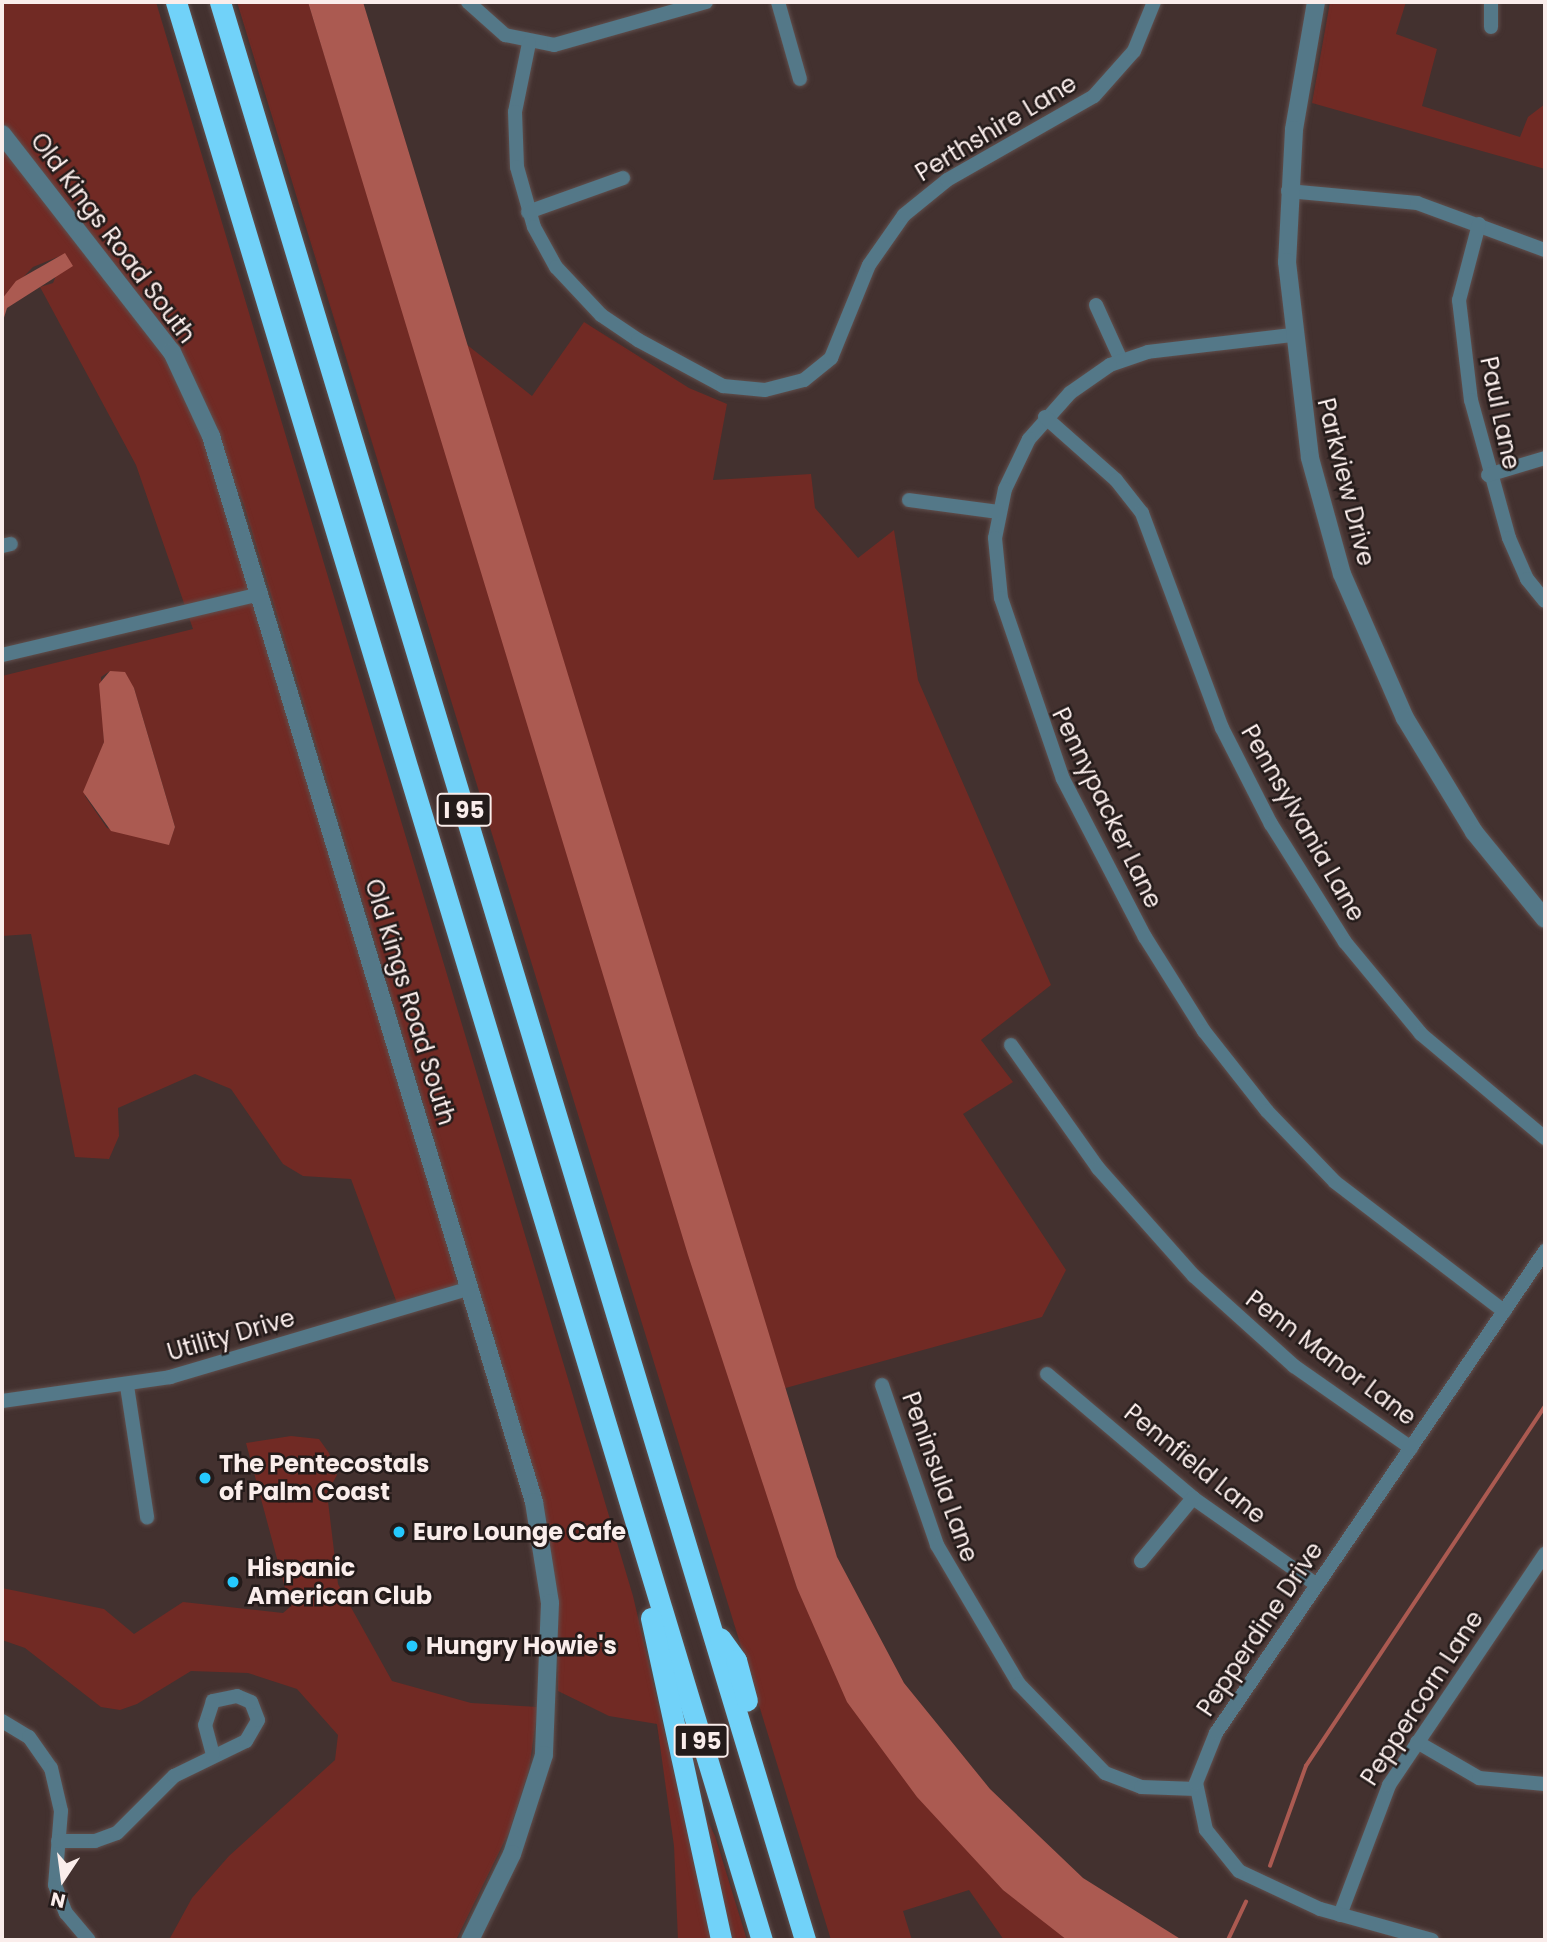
<!DOCTYPE html>
<html>
<head>
<meta charset="utf-8">
<style>
	body { margin:0 }
	#map { position:relative; width:1547px; height:1942px; overflow:hidden; background:#43312f; font-family:Poppins,sans-serif }
	div>[style] { position:absolute }
	.green>* { inset:0; background:#712a24 }
	.water>* { inset:0; background:#ab5a51 }
	.stream>* { height:3.5px; margin:-1.75px; padding:0 1.75px; transform-origin:1.75px; border-radius:1.75px; background:#ab5a51 }
	.roads { filter:drop-shadow(0 0 2px #604f4d) drop-shadow(0 0 2px #604f4d) }
	.minor>* { height:14px; margin:-7px; padding:0 7px; transform-origin:7px; border-radius:7px; background:#547888 }
	.tertiary>* { height:18px; margin:-9px; padding:0 9px; transform-origin:9px; border-radius:9px; background:#547888 }
	.motorway>* { height:21px; margin:-10.5px; padding:0 10.5px; transform-origin:10.5px; border-radius:10.5px; background:#71d2f9 }
	.dots>* { width:19px; height:19px; translate:-50% -50%; box-sizing:border-box; border:4px solid #241b1a; border-radius:50% }
	span { translate:-50% -50%; white-space:nowrap; text-align:center; line-height:1.15; -webkit-text-stroke:5px #241b1a; paint-order:stroke }
	.shield-label span { padding:2px 5px; background:#241b1a; border:2px solid; border-radius:5px; -webkit-text-stroke-width:0 }
	.shield-label { font-size:23px; color:#faedeb; font-weight:700 }
	.street-label { font-size:24px; color:#faedeb }
	.poi-label { font-size:24px; color:#faedeb; font-weight:700 }
	.left { translate:0 -50%; text-align:left }
	.frame { position:absolute; inset:0; border:4px solid #faedeb; pointer-events:none }
	.north { position:absolute; left:28px; top:1844px; width:70px; height:70px; -webkit-text-stroke:5px #241b1a; paint-order:stroke; rotate:193deg; font-size:19px; font-weight:700; line-height:28px; text-align:center; color:#faedeb }
	.north::after { content:''; display:block; margin:auto; width:24px; height:32px; background:#faedeb; clip-path:polygon(50% 0,100% 100%,50% 72%,0 100%) }
</style>
</head>
<body>
<div id="map">
	<div class="green">
		<div style="clip-path:polygon(2px 2px,156px 2px,633px 1596px,713px 1940px,678px 1940px,674px 1846px,657px 1724px,609px 1716px,558px 1691px,556px 1586px,536px 1478px,244px 505px,177px 344px,2px 122px)"></div>
		<div style="clip-path:polygon(237px 2px,308px 2px,797px 1588px,1067px 1940px,1004px 1940px,969px 1890px,903px 1911px,912px 1940px,831px 1940px)"></div>
		<div style="clip-path:polygon(1330px 2px,1406px 2px,1396px 34px,1437px 49px,1422px 106px,1520px 137px,1528px 117px,1545px 104px,1545px 169px,1312px 103px)"></div>
		<div style="clip-path:polygon(evenodd,2px 146px,161px 349px,197px 420px,398px 1063px,461px 1298px,401px 1314px,351px 1179px,303px 1176px,283px 1164px,231px 1089px,195px 1074px,118px 1108px,119px 1136px,109px 1159px,75px 1157px,31px 934px,2px 936px,2px 676px,193px 629px,136px 465px,40px 287px,53px 283px,65px 254px,33px 267px,2px 299px,2px 146px,110px 671px,134px 688px,175px 827px,169px 844px,107px 828px,85px 796px,104px 742px,101px 677px,110px 671px)"></div>
		<div style="clip-path:polygon(584px 322px,689px 388px,727px 404px,713px 480px,811px 474px,815px 508px,858px 558px,894px 530px,918px 680px,1051px 985px,981px 1040px,1013px 1082px,963px 1114px,1066px 1270px,1042px 1317px,782px 1389px,466px 344px,532px 396px)"></div>
		<div style="clip-path:polygon(291px 1436px,319px 1439px,329px 1453px,337px 1475px,327px 1493px,338px 1584px,392px 1681px,471px 1703px,538px 1707px,529px 1769px,509px 1832px,456px 1940px,169px 1940px,192px 1898px,229px 1856px,335px 1760px,338px 1735px,297px 1689px,248px 1673px,191px 1671px,137px 1704px,120px 1710px,101px 1707px,25px 1648px,2px 1640px,2px 1588px,104px 1609px,134px 1634px,183px 1602px,283px 1613px,290px 1607px,246px 1443px)"></div>
		<div style="clip-path:polygon(702px 1809px,715px 1836px,747px 1940px,725px 1940px)"></div>
	</div>
	<div class="water">
		<div style="clip-path:polygon(308px 2px,363px 2px,837px 1557px,904px 1683px,990px 1789px,1083px 1878px,1182px 1940px,1067px 1940px,1003px 1890px,917px 1797px,847px 1702px,797px 1588px,688px 1255px)"></div>
		<div style="clip-path:polygon(65px 253px,73px 266px,7px 308px,2px 324px,2px 299px,16px 281px)"></div>
		<div style="clip-path:polygon(110px 671px,125px 672px,134px 688px,175px 827px,169px 845px,111px 831px,83px 792px,104px 742px,99px 684px)"></div>
	</div>
	<div class="stream">
		<div style="left:1270px;top:1866px;width:106px;rotate:-70.2deg"></div>
		<div style="left:1306px;top:1766px;width:432px;rotate:-56.4deg"></div>
		<div style="left:1228px;top:1940px;width:42px;rotate:-64.7deg"></div>
	</div>
	<div class="roads">
		<div class="minor">
			<div style="left:468px;top:2px;width:50px;rotate:41.7deg"></div>
			<div style="left:505px;top:35px;width:50px;rotate:11.5deg"></div>
			<div style="left:554px;top:45px;width:158px;rotate:-15.8deg"></div>
			<div style="left:778px;top:2px;width:80px;rotate:74.1deg"></div>
			<div style="left:1491px;top:2px;width:25px;rotate:90deg"></div>
			<div style="left:529px;top:43px;width:70px;rotate:101.5deg"></div>
			<div style="left:515px;top:112px;width:55px;rotate:87.9deg"></div>
			<div style="left:517px;top:167px;width:62px;rotate:74.2deg"></div>
			<div style="left:534px;top:227px;width:46px;rotate:61.2deg"></div>
			<div style="left:556px;top:267px;width:66px;rotate:46.8deg"></div>
			<div style="left:601px;top:315px;width:45px;rotate:34deg"></div>
			<div style="left:638px;top:340px;width:97px;rotate:28.4deg"></div>
			<div style="left:723px;top:386px;width:42px;rotate:5.4deg"></div>
			<div style="left:765px;top:390px;width:40px;rotate:-14.4deg"></div>
			<div style="left:804px;top:380px;width:35px;rotate:-39deg"></div>
			<div style="left:831px;top:358px;width:100px;rotate:-67.8deg"></div>
			<div style="left:869px;top:265px;width:61px;rotate:-55deg"></div>
			<div style="left:904px;top:215px;width:55px;rotate:-39.1deg"></div>
			<div style="left:947px;top:180px;width:169px;rotate:-29.7deg"></div>
			<div style="left:1094px;top:96px;width:60px;rotate:-48.4deg"></div>
			<div style="left:1134px;top:51px;width:53px;rotate:-67.8deg"></div>
			<div style="left:1288px;top:191px;width:130px;rotate:5.3deg"></div>
			<div style="left:1417px;top:203px;width:136px;rotate:20.2deg"></div>
			<div style="left:528px;top:212px;width:101px;rotate:-19.7deg"></div>
			<div style="left:1479px;top:224px;width:79px;rotate:104.7deg"></div>
			<div style="left:1459px;top:300px;width:101px;rotate:83.2deg"></div>
			<div style="left:1471px;top:400px;width:143px;rotate:74.6deg"></div>
			<div style="left:1509px;top:538px;width:45px;rotate:66.3deg"></div>
			<div style="left:1527px;top:579px;width:28px;rotate:51deg"></div>
			<div style="left:1096px;top:305px;width:60px;rotate:65.6deg"></div>
			<div style="left:1292px;top:335px;width:145px;rotate:173.3deg"></div>
			<div style="left:1148px;top:352px;width:40px;rotate:161.1deg"></div>
			<div style="left:1110px;top:365px;width:49px;rotate:145deg"></div>
			<div style="left:1070px;top:393px;width:62px;rotate:131.7deg"></div>
			<div style="left:1029px;top:439px;width:55px;rotate:115.6deg"></div>
			<div style="left:1005px;top:489px;width:50px;rotate:101.5deg"></div>
			<div style="left:995px;top:538px;width:60px;rotate:84.3deg"></div>
			<div style="left:1001px;top:598px;width:191px;rotate:71.1deg"></div>
			<div style="left:1063px;top:779px;width:178px;rotate:62.6deg"></div>
			<div style="left:1145px;top:937px;width:111px;rotate:57.9deg"></div>
			<div style="left:1204px;top:1031px;width:102px;rotate:51.8deg"></div>
			<div style="left:1267px;top:1111px;width:98px;rotate:46.2deg"></div>
			<div style="left:1335px;top:1182px;width:213px;rotate:37.4deg"></div>
			<div style="left:1045px;top:417px;width:95px;rotate:41.6deg"></div>
			<div style="left:1116px;top:480px;width:42px;rotate:51.8deg"></div>
			<div style="left:1142px;top:513px;width:229px;rotate:69.6deg"></div>
			<div style="left:1222px;top:728px;width:108px;rotate:63deg"></div>
			<div style="left:1271px;top:824px;width:139px;rotate:57.9deg"></div>
			<div style="left:1345px;top:942px;width:119px;rotate:50.4deg"></div>
			<div style="left:1421px;top:1034px;width:162px;rotate:40deg"></div>
			<div style="left:1488px;top:475px;width:59px;rotate:-16.6deg"></div>
			<div style="left:909px;top:500px;width:91px;rotate:7.6deg"></div>
			<div style="left:2px;top:546px;width:9px;rotate:-13deg"></div>
			<div style="left:2px;top:655px;width:266px;rotate:-13.3deg"></div>
			<div style="left:1011px;top:1045px;width:151px;rotate:54.7deg"></div>
			<div style="left:1098px;top:1168px;width:144px;rotate:48.4deg"></div>
			<div style="left:1194px;top:1276px;width:135px;rotate:42deg"></div>
			<div style="left:1294px;top:1366px;width:143px;rotate:35deg"></div>
			<div style="left:1047px;top:1374px;width:192px;rotate:40.3deg"></div>
			<div style="left:1193px;top:1498px;width:151px;rotate:35.1deg"></div>
			<div style="left:882px;top:1385px;width:169px;rotate:71deg"></div>
			<div style="left:937px;top:1545px;width:161px;rotate:59.5deg"></div>
			<div style="left:1019px;top:1684px;width:124px;rotate:46deg"></div>
			<div style="left:1105px;top:1773px;width:39px;rotate:21deg"></div>
			<div style="left:1141px;top:1787px;width:55px;rotate:2.1deg"></div>
			<div style="left:127px;top:1386px;width:133px;rotate:81.3deg"></div>
			<div style="left:2px;top:1401px;width:170px;rotate:-8.1deg"></div>
			<div style="left:170px;top:1377px;width:311px;rotate:-16.5deg"></div>
			<div style="left:1141px;top:1561px;width:82px;rotate:-50.5deg"></div>
			<div style="left:2px;top:1721px;width:31px;rotate:31deg"></div>
			<div style="left:29px;top:1737px;width:38px;rotate:55deg"></div>
			<div style="left:51px;top:1768px;width:44px;rotate:76.9deg"></div>
			<div style="left:61px;top:1811px;width:74px;rotate:94.6deg"></div>
			<div style="left:55px;top:1885px;width:30px;rotate:69deg"></div>
			<div style="left:66px;top:1913px;width:35px;rotate:50deg"></div>
			<div style="left:1417px;top:1742px;width:72px;rotate:30.1deg"></div>
			<div style="left:1479px;top:1778px;width:66px;rotate:5.2deg"></div>
			<div style="left:58px;top:1841px;width:37px"></div>
			<div style="left:95px;top:1841px;width:23px;rotate:-20deg"></div>
			<div style="left:117px;top:1833px;width:81px;rotate:-45deg"></div>
			<div style="left:174px;top:1776px;width:80px;rotate:-25.9deg"></div>
			<div style="left:246px;top:1741px;width:24px;rotate:-60deg"></div>
			<div style="left:258px;top:1720px;width:19px;rotate:-111deg"></div>
			<div style="left:251px;top:1702px;width:15px;rotate:-157deg"></div>
			<div style="left:237px;top:1696px;width:25px;rotate:168deg"></div>
			<div style="left:213px;top:1701px;width:25px;rotate:108deg"></div>
			<div style="left:205px;top:1725px;width:30px;rotate:75deg"></div>
			<div style="left:1340px;top:1915px;width:139px;rotate:-69.3deg"></div>
			<div style="left:1389px;top:1785px;width:279px;rotate:-56deg"></div>
			<div style="left:1432px;top:1940px;width:116px;rotate:-164.5deg"></div>
			<div style="left:1320px;top:1909px;width:89px;rotate:-154.9deg"></div>
			<div style="left:1239px;top:1871px;width:53px;rotate:-128.8deg"></div>
			<div style="left:1206px;top:1830px;width:48px;rotate:-102deg"></div>
			<div style="left:1196px;top:1783px;width:54px;rotate:-68.2deg"></div>
			<div style="left:1216px;top:1733px;width:584px;rotate:-55.68deg"></div>
		</div>
		<div class="tertiary">
			<div style="left:1316px;top:2px;width:130px;rotate:99.8deg"></div>
			<div style="left:1294px;top:130px;width:132px;rotate:93deg"></div>
			<div style="left:1287px;top:262px;width:197px;rotate:83.3deg"></div>
			<div style="left:1310px;top:458px;width:120px;rotate:74.6deg"></div>
			<div style="left:1342px;top:574px;width:157px;rotate:66.4deg"></div>
			<div style="left:1405px;top:718px;width:133px;rotate:58.8deg"></div>
			<div style="left:1474px;top:832px;width:112px;rotate:50.8deg"></div>
			<div style="left:2px;top:134px;width:276px;rotate:52.1deg"></div>
			<div style="left:172px;top:352px;width:93px;rotate:65.1deg"></div>
			<div style="left:211px;top:436px;width:1114px;rotate:73.14deg"></div>
			<div style="left:534px;top:1502px;width:102px;rotate:81deg"></div>
			<div style="left:550px;top:1603px;width:152px;rotate:92.3deg"></div>
			<div style="left:544px;top:1755px;width:104px;rotate:107.9deg"></div>
			<div style="left:512px;top:1854px;width:96px;rotate:116deg"></div>
		</div>
		<div class="motorway">
			<div style="left:176px;top:2px;width:2025px;rotate:73.18deg"></div>
			<div style="left:220px;top:2px;width:2024px;rotate:73.2deg"></div>
			<div style="left:651px;top:1618px;width:330px;rotate:77.7deg"></div>
			<div style="left:720px;top:1638px;width:27px;rotate:54deg"></div>
			<div style="left:736px;top:1660px;width:42px;rotate:75deg"></div>
		</div>
	</div>
	<div class="dots">
		<div style="left:205px;top:1478px;background:#25c9fe"></div>
		<div style="left:399px;top:1532px;background:#25c9fe"></div>
		<div style="left:233px;top:1582px;background:#25c9fe"></div>
		<div style="left:412px;top:1646px;background:#25c9fe"></div>
	</div>
	<div class="shield-label">
		<span style="left:464px;top:810px">I 95</span>
		<span style="left:701px;top:1741px">I 95</span>
	</div>
	<div class="street-label">
		<span style="left:996px;top:128px;rotate:-31deg">Perthshire Lane</span>
		<span style="left:113px;top:238px;rotate:53deg">Old Kings Road South</span>
		<span style="left:1500px;top:413px;rotate:78deg">Paul Lane</span>
		<span style="left:1346px;top:482px;rotate:76deg">Parkview Drive</span>
		<span style="left:1107px;top:808px;rotate:64deg">Pennypacker Lane</span>
		<span style="left:1303px;top:823px;rotate:60deg">Pennsylvania Lane</span>
		<span style="left:410px;top:1002px;rotate:73deg">Old Kings Road South</span>
		<span style="left:231px;top:1335px;rotate:-16deg">Utility Drive</span>
		<span style="left:1331px;top:1358px;rotate:37deg">Penn Manor Lane</span>
		<span style="left:1195px;top:1464px;rotate:39deg">Pennfield Lane</span>
		<span style="left:940px;top:1477px;rotate:70deg">Peninsula Lane</span>
		<span style="left:1260px;top:1629px;rotate:-56deg">Pepperdine Drive</span>
		<span style="left:1422px;top:1698px;rotate:-57deg">Peppercorn Lane</span>
	</div>
	<div class="poi-label">
		<span class="left" style="left:219px;top:1478px">The Pentecostals<br>of Palm Coast</span>
		<span class="left" style="left:413px;top:1532px">Euro Lounge Cafe</span>
		<span class="left" style="left:247px;top:1582px">Hispanic<br>American Club</span>
		<span class="left" style="left:426px;top:1646px">Hungry Howie's</span>
	</div>
	<div class="frame"></div>
	<div class="north">N</div>
</div>
</body>
</html>
